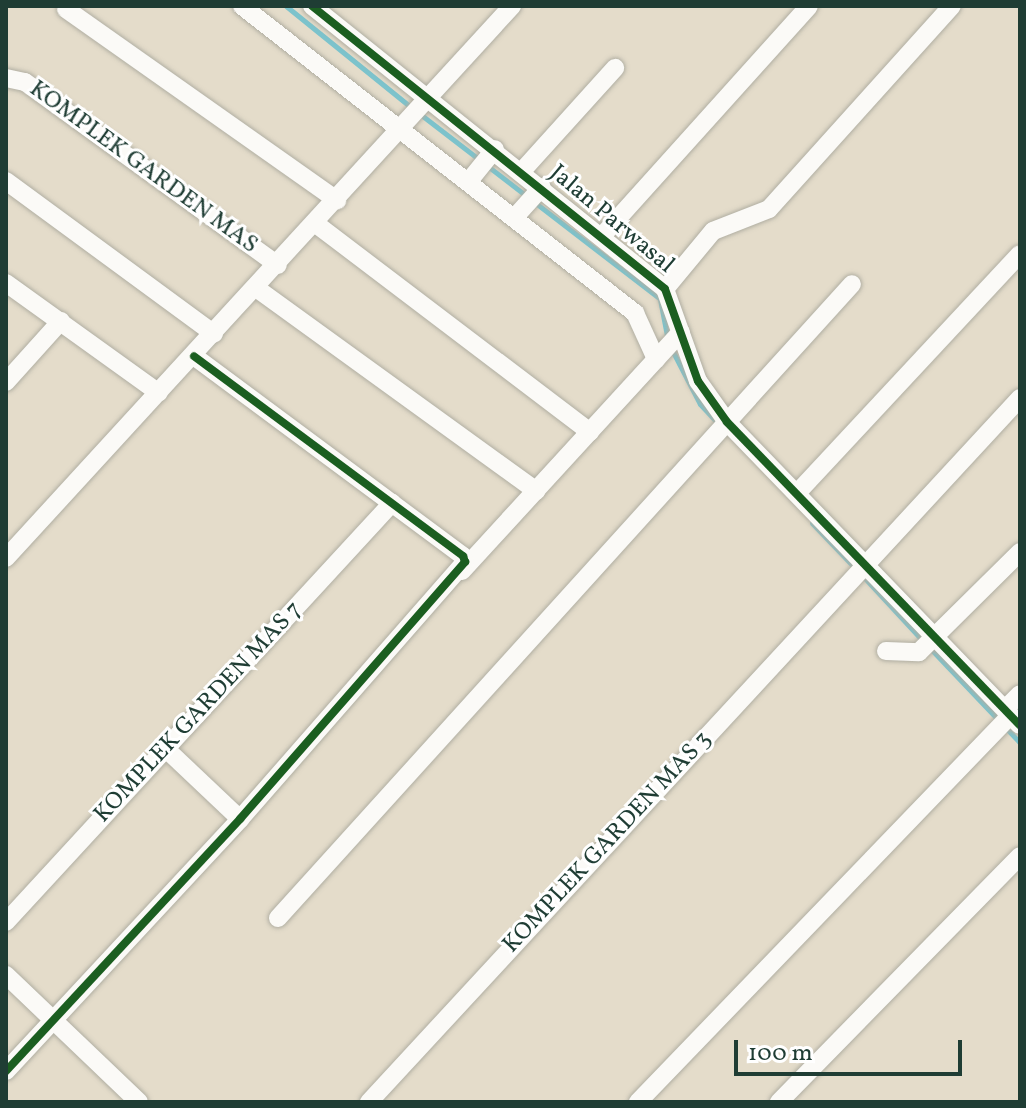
<!DOCTYPE html>
<html>
<head>
<meta charset="utf-8">
<style>
	body { margin:0 }
	#map { position:relative; width:1026px; height:1108px; overflow:hidden; background:#e4dcca; font-family:Vollkorn,serif }
	div>[style] { position:absolute }
	.stream>* { height:5px; margin:-2.5px; padding:0 2.5px; transform-origin:2.5px; border-radius:2.5px; background:#7cc3cc }
	.roads { filter:drop-shadow(0 0 2px #b0aea2) drop-shadow(0 0 2px #b0aea2) }
	.minor>* { height:18px; margin:-9px; padding:0 9px; transform-origin:9px; border-radius:9px; background:#fbfaf7 }
	.cycleway>* { height:8px; margin:-4px; padding:0 4px; transform-origin:4px; border-radius:4px; background:#1b5e20 }
	span { translate:-50% -50%; white-space:nowrap; text-align:center; line-height:1.15; -webkit-text-stroke:6px #fff; paint-order:stroke }
	.street-label { font-size:24px; color:#1f3d34 }
	.frame { position:absolute; inset:0; border:8px solid #1f3d34; pointer-events:none }
	.scale { position:absolute; left:734px; top:1040px; width:228px; height:36px; box-sizing:border-box; border:4px solid #1f3d34; border-top:0; padding-left:10px; font-size:24px; line-height:28px; white-space:nowrap; color:#1f3d34; -webkit-text-stroke:6px #fff; paint-order:stroke }
</style>
</head>
<body>
<div id="map">
	<div class="stream">
		<div style="left:286px;top:6px;width:162px;rotate:39deg"></div>
		<div style="left:420px;top:114px;width:303px;rotate:37.6deg"></div>
		<div style="left:660px;top:299px;width:43px;rotate:79.2deg"></div>
		<div style="left:672px;top:350px;width:61px;rotate:62.6deg"></div>
		<div style="left:700px;top:404px;width:25px;rotate:47deg"></div>
		<div style="left:812px;top:523px;width:62px;rotate:46.3deg"></div>
		<div style="left:862px;top:575px;width:90px;rotate:47.3deg"></div>
		<div style="left:930px;top:648px;width:131px;rotate:46.5deg"></div>
	</div>
	<div class="roads">
		<div class="minor">
			<div style="left:242px;top:6px;width:499px;rotate:38deg"></div>
			<div style="left:635px;top:313px;width:51px;rotate:65.5deg"></div>
			<div style="left:312px;top:6px;width:452px;rotate:38.7deg"></div>
			<div style="left:665px;top:289px;width:98px;rotate:70.3deg"></div>
			<div style="left:698px;top:381px;width:50px;rotate:54.7deg"></div>
			<div style="left:727px;top:422px;width:421px;rotate:46deg"></div>
			<div style="left:66px;top:9px;width:332px;rotate:35.2deg"></div>
			<div style="left:6px;top:78px;width:19px;rotate:12deg"></div>
			<div style="left:25px;top:82px;width:312px;rotate:35.9deg"></div>
			<div style="left:522px;top:171px;width:139px;rotate:-47.9deg"></div>
			<div style="left:6px;top:181px;width:258px;rotate:36.3deg"></div>
			<div style="left:469px;top:181px;width:41px;rotate:-50.9deg"></div>
			<div style="left:515px;top:217px;width:40px;rotate:-48deg"></div>
			<div style="left:316px;top:224px;width:344px;rotate:37.2deg"></div>
			<div style="left:602px;top:236px;width:309px;rotate:-48deg"></div>
			<div style="left:6px;top:283px;width:188px;rotate:35.7deg"></div>
			<div style="left:256px;top:288px;width:346px;rotate:35.9deg"></div>
			<div style="left:665px;top:289px;width:75px;rotate:-50.4deg"></div>
			<div style="left:713px;top:231px;width:60px;rotate:-21.4deg"></div>
			<div style="left:769px;top:209px;width:273px;rotate:-48deg"></div>
			<div style="left:6px;top:382px;width:82px;rotate:-48deg"></div>
			<div style="left:798px;top:492px;width:325px;rotate:-47deg"></div>
			<div style="left:6px;top:558px;width:749px;rotate:-47.49deg"></div>
			<div style="left:462px;top:571px;width:324px;rotate:-47.5deg"></div>
			<div style="left:886px;top:651px;width:33px;rotate:2deg"></div>
			<div style="left:919px;top:652px;width:142px;rotate:-44.7deg"></div>
			<div style="left:1005px;top:709px;width:21px;rotate:-45deg"></div>
			<div style="left:166px;top:749px;width:102px;rotate:43.4deg"></div>
			<div style="left:278px;top:918px;width:855px;rotate:-47.84deg"></div>
			<div style="left:6px;top:922px;width:570px;rotate:-47.35deg"></div>
			<div style="left:6px;top:975px;width:184px;rotate:43.7deg"></div>
			<div style="left:6px;top:1071px;width:344px;rotate:-47.1deg"></div>
			<div style="left:240px;top:819px;width:342px;rotate:-48.8deg"></div>
			<div style="left:465px;top:562px;width:6px;rotate:-108deg"></div>
			<div style="left:463px;top:556px;width:335px;rotate:-143.4deg"></div>
			<div style="left:369px;top:1102px;width:959px;rotate:-47.24deg"></div>
			<div style="left:638px;top:1102px;width:537px;rotate:-46.06deg"></div>
			<div style="left:779px;top:1102px;width:344px;rotate:-45.6deg"></div>
		</div>
	</div>
	<div class="cycleway">
		<div style="left:312px;top:6px;width:452px;rotate:38.7deg"></div>
		<div style="left:665px;top:289px;width:98px;rotate:70.3deg"></div>
		<div style="left:698px;top:381px;width:50px;rotate:54.7deg"></div>
		<div style="left:727px;top:422px;width:421px;rotate:46deg"></div>
		<div style="left:6px;top:1071px;width:344px;rotate:-47.1deg"></div>
		<div style="left:240px;top:819px;width:342px;rotate:-48.8deg"></div>
		<div style="left:465px;top:562px;width:6px;rotate:-108deg"></div>
		<div style="left:463px;top:556px;width:335px;rotate:-143.4deg"></div>
	</div>
	<div class="street-label">
		<span style="left:143px;top:168px;rotate:36deg">KOMPLEK GARDEN MAS</span>
		<span style="left:611px;top:220px;rotate:40deg">Jalan Parwasal</span>
		<span style="left:199px;top:713px;rotate:-47deg">KOMPLEK GARDEN MAS 7</span>
		<span style="left:608px;top:843px;rotate:-47deg">KOMPLEK GARDEN MAS 3</span>
	</div>
	<div class="frame"></div>
	<div class="scale">100 m</div>
</div>
</body>
</html>
